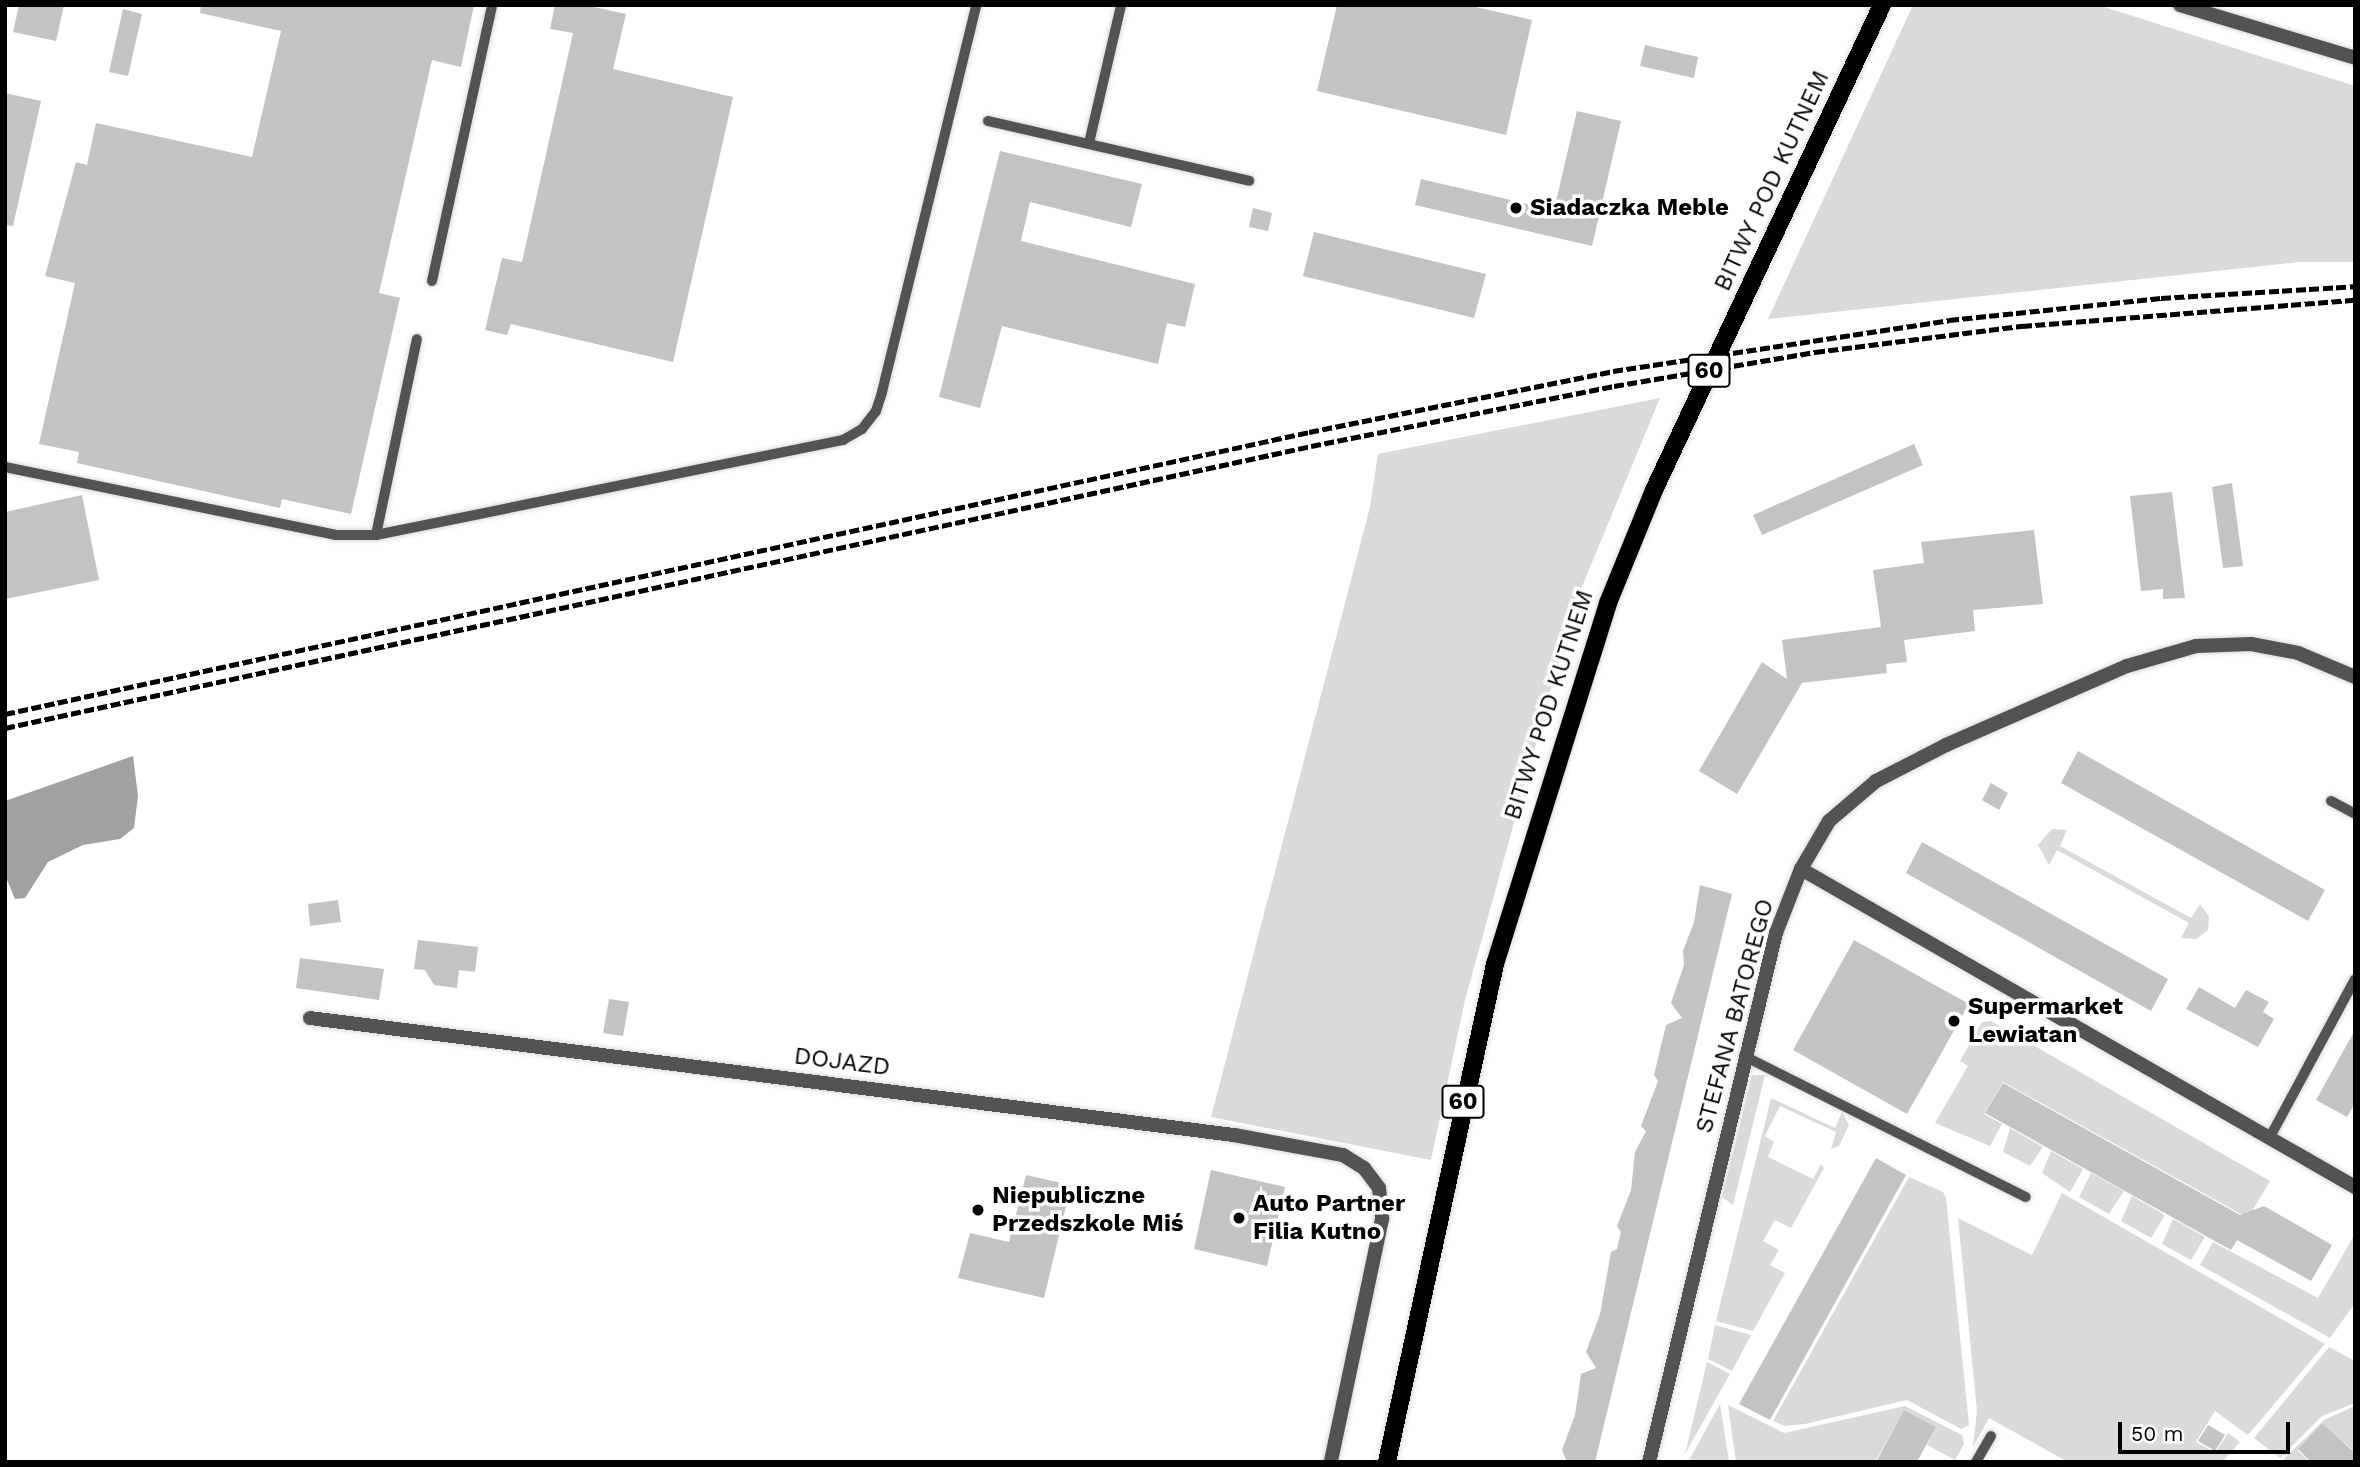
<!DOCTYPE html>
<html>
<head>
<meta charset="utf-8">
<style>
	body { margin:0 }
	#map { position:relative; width:2360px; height:1467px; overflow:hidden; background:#fff; font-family:"Work Sans",sans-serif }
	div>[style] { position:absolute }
	.green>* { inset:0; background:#dadada }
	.water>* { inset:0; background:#a1a1a1 }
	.building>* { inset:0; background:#c3c3c3 }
	.roads { filter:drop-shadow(0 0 2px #dbdbdb) drop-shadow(0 0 2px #dbdbdb) }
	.lane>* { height:10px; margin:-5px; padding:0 5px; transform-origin:5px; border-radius:5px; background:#535353 }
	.street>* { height:14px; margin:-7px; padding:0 7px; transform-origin:7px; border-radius:7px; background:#535353 }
	.primary>* { height:18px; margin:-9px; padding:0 9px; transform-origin:9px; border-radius:9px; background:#000 }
	.rail>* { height:5px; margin-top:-2.5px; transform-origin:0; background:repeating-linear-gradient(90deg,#000 0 10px,transparent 0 13.5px) }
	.dots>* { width:19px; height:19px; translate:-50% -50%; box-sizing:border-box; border:4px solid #fff; border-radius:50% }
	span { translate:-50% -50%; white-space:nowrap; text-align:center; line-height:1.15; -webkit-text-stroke:7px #fff; paint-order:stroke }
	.shield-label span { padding:2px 5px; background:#fff; border:2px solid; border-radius:5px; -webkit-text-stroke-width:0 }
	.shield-label { font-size:23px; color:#000; font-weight:700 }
	.street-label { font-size:24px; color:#000 }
	.poi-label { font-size:24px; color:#000; font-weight:700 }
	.left { translate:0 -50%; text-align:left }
	.frame { position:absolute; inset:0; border:7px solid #000; pointer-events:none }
	.scale { position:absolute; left:2118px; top:1422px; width:172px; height:32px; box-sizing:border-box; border:4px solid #000; border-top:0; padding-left:9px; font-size:21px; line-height:24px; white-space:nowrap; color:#000; -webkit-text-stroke:5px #fff; paint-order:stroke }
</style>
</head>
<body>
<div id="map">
	<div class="green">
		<div style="clip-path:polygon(1913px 5px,2098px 5px,2355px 86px,2355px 262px,2299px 262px,1768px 319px)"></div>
		<div style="clip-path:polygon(1660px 398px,1574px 606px,1465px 1000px,1431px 1160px,1211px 1117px,1370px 507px,1378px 454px)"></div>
		<div style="clip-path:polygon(2052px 829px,2067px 830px,2060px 846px,2191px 918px,2200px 904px,2209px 916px,2208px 930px,2196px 939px,2181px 938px,2189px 923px,2057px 850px,2049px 865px,2038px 845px)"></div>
		<div style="clip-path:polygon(1991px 1021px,2000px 1026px,1995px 1036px,2004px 1041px,2010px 1032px,2270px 1181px,2248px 1218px,2003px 1082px,1984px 1114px,2002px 1124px,1990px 1146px,1935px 1123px,1968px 1066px,1960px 1061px,1982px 1022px)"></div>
		<div style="clip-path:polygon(1752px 1075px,1765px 1075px,1733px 1205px,1722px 1197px)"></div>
		<div style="clip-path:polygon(1771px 1098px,1835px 1128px,1842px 1112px,1849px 1125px,1839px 1146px,1831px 1149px,1836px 1132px,1780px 1106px,1765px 1136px,1774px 1142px,1768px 1157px,1813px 1179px,1821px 1164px,1824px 1168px,1791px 1228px,1775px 1220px,1763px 1241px,1779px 1250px,1770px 1265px,1785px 1273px,1753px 1331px,1716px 1321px)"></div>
		<div style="clip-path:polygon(2010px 1128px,2043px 1147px,2030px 1166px,2003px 1152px)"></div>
		<div style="clip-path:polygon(2051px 1151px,2083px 1169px,2070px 1192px,2042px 1173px)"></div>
		<div style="clip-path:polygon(2091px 1173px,2124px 1191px,2109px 1214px,2079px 1197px)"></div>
		<div style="clip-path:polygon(1909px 1177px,1943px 1192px,1946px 1198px,1969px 1425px,1961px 1429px,1907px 1400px,1805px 1424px,1785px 1426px,1773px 1421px)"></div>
		<div style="clip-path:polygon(2062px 1193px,2325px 1344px,2248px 1435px,2215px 1411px,2196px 1442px,2215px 1453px,2228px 1433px,2240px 1442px,2222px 1462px,2068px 1462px,1989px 1418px,1973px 1447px,1977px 1411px,1958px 1218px,2032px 1255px)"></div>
		<div style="clip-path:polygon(2132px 1196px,2165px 1215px,2151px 1238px,2121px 1221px)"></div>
		<div style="clip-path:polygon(2173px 1219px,2205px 1237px,2191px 1260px,2162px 1244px)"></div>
		<div style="clip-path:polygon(2355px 1234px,2355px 1303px,2330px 1338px,2200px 1265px,2213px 1242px,2318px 1298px)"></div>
		<div style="clip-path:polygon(1715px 1325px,1751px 1335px,1732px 1371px,1708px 1359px)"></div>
		<div style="clip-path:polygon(2329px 1347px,2355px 1361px,2355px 1403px,2322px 1416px,2280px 1458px,2254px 1438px)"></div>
		<div style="clip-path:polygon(1707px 1362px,1730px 1374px,1685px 1454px)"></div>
		<div style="clip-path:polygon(1720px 1404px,1729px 1462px,1688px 1462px)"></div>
		<div style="clip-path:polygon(1728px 1405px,1784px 1433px,1905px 1406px,1962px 1435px,1964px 1444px,1955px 1460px,1927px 1445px,1936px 1427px,1904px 1410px,1875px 1462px,1736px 1462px)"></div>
		<div style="clip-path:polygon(2355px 1406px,2355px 1452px,2322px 1423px,2297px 1450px,2310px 1462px,2283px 1460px,2324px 1420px)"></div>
	</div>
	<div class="water">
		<div style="clip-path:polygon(133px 756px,138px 796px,134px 828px,120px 839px,83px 845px,48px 862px,25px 898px,15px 899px,5px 875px,5px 801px)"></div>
	</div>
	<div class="building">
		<div style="clip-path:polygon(19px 5px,64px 5px,56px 41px,13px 32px)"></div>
		<div style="clip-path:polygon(201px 5px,474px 5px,461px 67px,432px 60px,379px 293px,400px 298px,351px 514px,282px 499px,280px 508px,77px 463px,79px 452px,39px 444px,75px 283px,45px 276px,76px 162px,87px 165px,96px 123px,252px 157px,281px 31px,200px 13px)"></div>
		<div style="clip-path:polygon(555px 5px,585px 5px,626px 14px,613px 69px,733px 97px,673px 362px,511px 324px,507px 335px,485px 330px,502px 258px,522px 262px,573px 33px,550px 29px)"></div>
		<div style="clip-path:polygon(1337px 5px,1467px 5px,1532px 20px,1506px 135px,1317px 91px)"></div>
		<div style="clip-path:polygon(123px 9px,142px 14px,128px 76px,109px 72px)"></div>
		<div style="clip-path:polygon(1645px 45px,1698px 57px,1694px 78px,1640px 66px)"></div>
		<div style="clip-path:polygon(5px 93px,41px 101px,13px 226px,5px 225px)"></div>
		<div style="clip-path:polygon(1577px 111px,1621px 121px,1592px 246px,1415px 205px,1421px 179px,1554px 210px)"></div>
		<div style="clip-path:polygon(1000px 151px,1142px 184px,1131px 227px,1030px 202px,1021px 241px,1195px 284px,1185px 327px,1167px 323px,1158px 364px,1002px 326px,980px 408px,939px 397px)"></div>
		<div style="clip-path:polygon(1253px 208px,1272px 213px,1268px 231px,1249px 227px)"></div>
		<div style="clip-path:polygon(1314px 232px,1486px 274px,1474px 318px,1303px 276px)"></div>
		<div style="clip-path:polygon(1914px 444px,1923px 465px,1762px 535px,1753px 515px)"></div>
		<div style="clip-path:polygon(2232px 483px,2243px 566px,2223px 568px,2212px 487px)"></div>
		<div style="clip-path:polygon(2172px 492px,2185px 598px,2163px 599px,2163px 589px,2141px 591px,2130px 496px)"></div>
		<div style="clip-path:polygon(82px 495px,99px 580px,5px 599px,5px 512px)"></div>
		<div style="clip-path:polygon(2034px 530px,2043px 604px,1973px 610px,1975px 631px,1904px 640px,1907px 662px,1886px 664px,1887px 673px,1802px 683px,1737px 794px,1699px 771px,1762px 662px,1787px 679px,1782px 640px,1881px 627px,1873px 570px,1924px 563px,1921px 542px)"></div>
		<div style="clip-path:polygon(2078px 751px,2325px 890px,2308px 921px,2061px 783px)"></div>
		<div style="clip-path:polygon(1991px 783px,2008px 793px,1999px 810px,1982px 800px)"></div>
		<div style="clip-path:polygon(1922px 842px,2168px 979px,2151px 1011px,1906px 873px)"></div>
		<div style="clip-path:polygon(1700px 885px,1732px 894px,1595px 1462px,1567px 1462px,1562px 1450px,1575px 1415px,1581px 1374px,1596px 1368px,1586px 1352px,1600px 1314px,1611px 1252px,1617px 1249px,1621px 1232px,1617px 1226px,1631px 1190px,1635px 1152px,1646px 1131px,1641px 1126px,1658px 1081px,1654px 1075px,1666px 1025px,1682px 1018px,1671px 1003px,1684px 965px,1683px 951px,1694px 922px)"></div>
		<div style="clip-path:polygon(338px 900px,341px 922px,310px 926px,308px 904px)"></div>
		<div style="clip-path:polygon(418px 940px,478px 947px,475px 972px,459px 970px,457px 988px,434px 985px,425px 970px,414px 969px)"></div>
		<div style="clip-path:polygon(1854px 940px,1969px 1004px,1907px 1114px,1793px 1050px)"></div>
		<div style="clip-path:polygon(300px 958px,384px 969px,379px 1000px,296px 988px)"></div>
		<div style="clip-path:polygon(2199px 987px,2235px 1008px,2246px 990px,2269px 1002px,2263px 1012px,2274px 1019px,2258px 1047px,2186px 1009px)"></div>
		<div style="clip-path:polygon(609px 999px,629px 1002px,623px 1036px,603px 1033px)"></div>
		<div style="clip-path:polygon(2355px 1030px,2355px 1103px,2347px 1117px,2316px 1100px)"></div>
		<div style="clip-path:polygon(2003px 1083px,2240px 1215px,2264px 1206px,2332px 1245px,2311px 1281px,2237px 1240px,2231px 1250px,1985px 1113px)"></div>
		<div style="clip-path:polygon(1876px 1158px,1906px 1175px,1770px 1420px,1739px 1404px)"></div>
		<div style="clip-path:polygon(1211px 1170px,1285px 1187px,1267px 1266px,1194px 1249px)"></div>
		<div style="clip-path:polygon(1026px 1175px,1071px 1185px,1044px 1298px,958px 1278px,970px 1233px,1009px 1242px)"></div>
		<div style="clip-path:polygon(1904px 1410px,1936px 1427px,1917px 1462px,1876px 1462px)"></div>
		<div style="clip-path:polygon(2322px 1423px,2355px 1453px,2355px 1462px,2311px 1462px,2298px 1449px)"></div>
		<div style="clip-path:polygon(2208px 1425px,2225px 1435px,2215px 1451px,2198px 1441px)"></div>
	</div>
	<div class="roads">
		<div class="lane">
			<div style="left:988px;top:121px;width:268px;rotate:12.9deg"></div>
			<div style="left:1089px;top:143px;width:142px;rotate:-76.9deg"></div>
			<div style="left:432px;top:281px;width:282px;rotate:-77.7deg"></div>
			<div style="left:5px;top:467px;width:337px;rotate:11.6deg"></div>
			<div style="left:335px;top:535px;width:41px"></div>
			<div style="left:376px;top:535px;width:477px;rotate:-11.5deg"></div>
			<div style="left:843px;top:440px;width:22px;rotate:-30deg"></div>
			<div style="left:862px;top:429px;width:23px;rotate:-52deg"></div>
			<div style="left:876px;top:411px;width:20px;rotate:-72deg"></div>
			<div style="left:882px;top:392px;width:398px;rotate:-76.3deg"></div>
			<div style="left:376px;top:535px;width:200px;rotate:-78.2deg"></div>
			<div style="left:2331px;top:801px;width:27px;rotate:28deg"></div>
			<div style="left:1744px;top:1056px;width:315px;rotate:26.6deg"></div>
			<div style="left:2270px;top:1137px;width:179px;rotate:-61.7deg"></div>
			<div style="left:1976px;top:1462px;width:30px;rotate:-60deg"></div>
		</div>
		<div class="street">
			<div style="left:2180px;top:5px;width:183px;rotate:16.8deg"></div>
			<div style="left:1801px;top:869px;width:639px;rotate:29.86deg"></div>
			<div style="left:310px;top:1018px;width:931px;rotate:7.22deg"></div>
			<div style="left:1234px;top:1135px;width:111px;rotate:10.4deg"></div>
			<div style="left:1343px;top:1155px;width:25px;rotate:32deg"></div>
			<div style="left:1364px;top:1168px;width:25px;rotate:53deg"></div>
			<div style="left:1379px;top:1188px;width:31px;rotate:84deg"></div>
			<div style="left:1382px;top:1219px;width:248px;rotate:101.9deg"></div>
			<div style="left:1649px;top:1462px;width:544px;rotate:-76.5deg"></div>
			<div style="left:1776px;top:933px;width:69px;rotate:-68.7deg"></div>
			<div style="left:1801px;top:869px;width:56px;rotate:-59.7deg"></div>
			<div style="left:1829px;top:821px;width:62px;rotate:-40.4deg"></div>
			<div style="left:1876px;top:781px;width:79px;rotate:-27.2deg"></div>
			<div style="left:1946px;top:745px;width:197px;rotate:-23.6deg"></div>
			<div style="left:2127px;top:666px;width:72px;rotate:-16.2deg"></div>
			<div style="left:2196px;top:646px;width:55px;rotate:-2.1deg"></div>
			<div style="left:2251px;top:644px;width:48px;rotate:10.8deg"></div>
			<div style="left:2298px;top:653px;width:62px;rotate:22.8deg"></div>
		</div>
		<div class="primary">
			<div style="left:1387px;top:1462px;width:510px;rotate:-77.76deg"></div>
			<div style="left:1495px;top:964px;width:378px;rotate:-72.6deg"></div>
			<div style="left:1608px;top:603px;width:122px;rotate:-67.8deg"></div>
			<div style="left:1654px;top:490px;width:536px;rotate:-64.82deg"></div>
		</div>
	</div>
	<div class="rail">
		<div style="left:5px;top:714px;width:1334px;rotate:-12.2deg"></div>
		<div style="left:1309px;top:432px;width:310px;rotate:-11.3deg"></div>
		<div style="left:1613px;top:371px;width:340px;rotate:-8.6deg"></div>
		<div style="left:1949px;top:320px;width:213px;rotate:-5.9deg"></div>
		<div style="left:2161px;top:298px;width:194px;rotate:-3.5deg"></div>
		<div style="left:5px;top:728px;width:1336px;rotate:-12.18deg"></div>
		<div style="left:1311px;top:446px;width:309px;rotate:-11.2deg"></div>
		<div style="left:1614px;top:386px;width:204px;rotate:-9.6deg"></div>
		<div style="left:1815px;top:352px;width:209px;rotate:-7.2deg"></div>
		<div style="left:2022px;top:326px;width:334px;rotate:-4.5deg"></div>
	</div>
	<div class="dots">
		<div style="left:1516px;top:208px;background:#000"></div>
		<div style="left:1954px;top:1021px;background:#000"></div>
		<div style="left:978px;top:1210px;background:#000"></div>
		<div style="left:1239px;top:1218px;background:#000"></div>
	</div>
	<div class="shield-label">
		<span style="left:1709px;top:371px">60</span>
		<span style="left:1463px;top:1102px">60</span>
	</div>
	<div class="street-label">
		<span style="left:1772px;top:181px;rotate:-65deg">BITWY POD KUTNEM</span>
		<span style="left:1549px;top:705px;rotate:-72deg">BITWY POD KUTNEM</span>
		<span style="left:1735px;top:1016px;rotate:-75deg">STEFANA BATOREGO</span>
		<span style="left:842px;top:1062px;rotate:7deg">DOJAZD</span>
	</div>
	<div class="poi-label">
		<span class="left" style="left:1530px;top:208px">Siadaczka Meble</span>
		<span class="left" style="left:1968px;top:1021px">Supermarket<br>Lewiatan</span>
		<span class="left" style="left:992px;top:1210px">Niepubliczne<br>Przedszkole Miś</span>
		<span class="left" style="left:1253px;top:1218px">Auto Partner<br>Filia Kutno</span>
	</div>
	<div class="frame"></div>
	<div class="scale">50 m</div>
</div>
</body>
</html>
